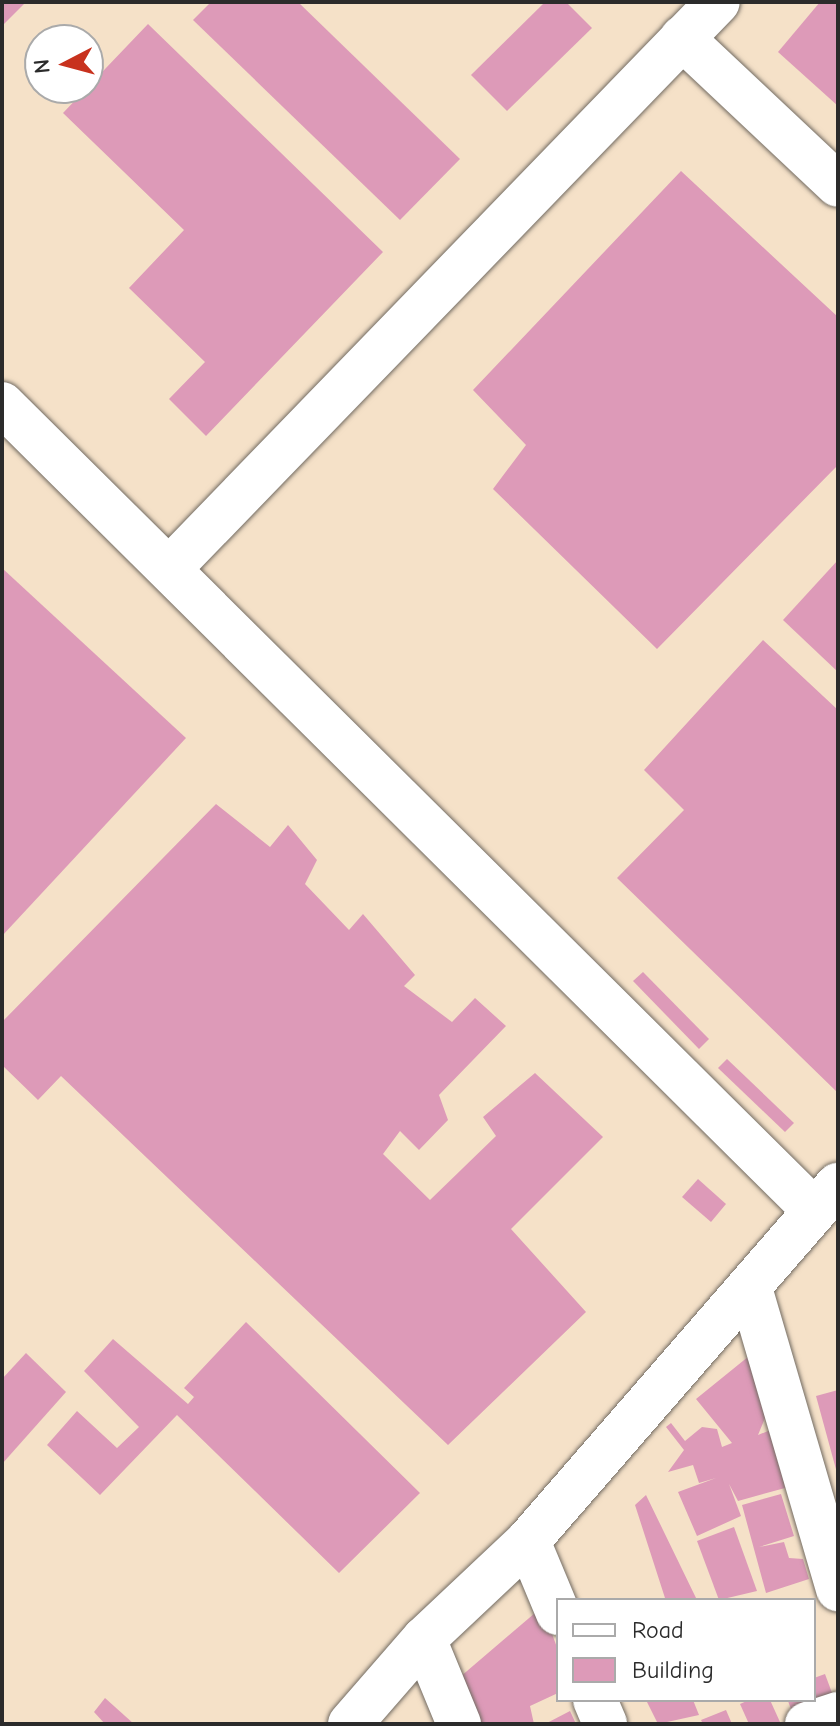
<!DOCTYPE html>
<html>
<head>
<meta charset="utf-8">
<style>
	body { margin:0 }
	#map { position:relative; width:840px; height:1726px; overflow:hidden; background:#f5e1c8; font-family:"Comic Neue",sans-serif }
	div>[style] { position:absolute }
	.building>* { inset:0; background:#dd9ab8 }
	.roads { filter:drop-shadow(0 0 2px #726b62) drop-shadow(0 0 2px #726b62) }
	.minor>* { height:44px; margin:-22px; padding:0 22px; transform-origin:22px; border-radius:22px; background:#fff }
	span { translate:-50% -50%; white-space:nowrap; text-align:center; line-height:1.15; -webkit-text-stroke:7px #fff; paint-order:stroke }
	.frame { position:absolute; inset:0; border:4px solid #2b2b2b; pointer-events:none }
	.legend { position:absolute; left:556px; top:1598px; width:260px; height:104px; box-sizing:border-box; background:#fff; border:2px solid #aaa; margin:0; padding:10px 14px; list-style:none; font-size:24px; color:#2b2b2b }
	.legend li { display:flex; align-items:center; gap:16px; height:40px }
	.legend b { width:40px; border:2px solid #aaa }
	.north { position:absolute; left:24px; top:24px; width:80px; height:80px; box-sizing:border-box; background:#fff; border:2px solid #aaa; border-radius:50%; rotate:264deg; font-size:22px; font-weight:700; line-height:32px; text-align:center; color:#2b2b2b }
	.north::after { content:''; display:block; margin:auto; width:28px; height:36px; background:#c8321e; clip-path:polygon(50% 0,100% 100%,50% 72%,0 100%) }
</style>
</head>
<body>
<div id="map">
	<div class="building">
		<div style="clip-path:polygon(2px 2px,26px 2px,2px 26px)"></div>
		<div style="clip-path:polygon(211px 2px,298px 2px,460px 159px,400px 220px,193px 20px)"></div>
		<div style="clip-path:polygon(545px 2px,566px 2px,592px 28px,507px 111px,471px 75px)"></div>
		<div style="clip-path:polygon(820px 2px,838px 2px,838px 106px,778px 52px)"></div>
		<div style="clip-path:polygon(148px 24px,383px 252px,206px 436px,169px 399px,205px 362px,129px 288px,184px 230px,63px 113px)"></div>
		<div style="clip-path:polygon(681px 171px,838px 317px,838px 465px,657px 649px,493px 489px,526px 445px,473px 390px)"></div>
		<div style="clip-path:polygon(838px 560px,838px 672px,783px 620px)"></div>
		<div style="clip-path:polygon(2px 568px,186px 738px,2px 936px)"></div>
		<div style="clip-path:polygon(763px 640px,838px 710px,838px 1093px,617px 878px,684px 810px,644px 770px)"></div>
		<div style="clip-path:polygon(216px 804px,270px 847px,288px 825px,317px 860px,305px 884px,349px 930px,363px 914px,415px 975px,404px 986px,452px 1022px,475px 998px,506px 1026px,439px 1095px,448px 1120px,419px 1150px,400px 1131px,383px 1154px,430px 1200px,496px 1136px,483px 1117px,535px 1073px,603px 1137px,511px 1229px,586px 1312px,448px 1445px,61px 1076px,38px 1100px,2px 1065px,2px 1022px)"></div>
		<div style="clip-path:polygon(643px 972px,709px 1039px,699px 1049px,633px 981px)"></div>
		<div style="clip-path:polygon(727px 1059px,794px 1123px,785px 1132px,718px 1068px)"></div>
		<div style="clip-path:polygon(698px 1179px,726px 1204px,711px 1222px,682px 1197px)"></div>
		<div style="clip-path:polygon(246px 1322px,420px 1493px,339px 1573px,177px 1415px,100px 1495px,47px 1445px,77px 1411px,117px 1448px,139px 1427px,84px 1371px,113px 1339px,188px 1404px,194px 1397px,184px 1388px)"></div>
		<div style="clip-path:polygon(754px 1352px,775px 1394px,758px 1435px,773px 1429px,785px 1488px,738px 1501px,729px 1484px,741px 1516px,697px 1536px,678px 1492px,716px 1478px,699px 1483px,693px 1465px,668px 1472px,684px 1450px,666px 1427px,671px 1423px,685px 1441px,702px 1427px,717px 1429px,722px 1447px,732px 1443px,696px 1399px)"></div>
		<div style="clip-path:polygon(26px 1353px,66px 1392px,2px 1464px,2px 1379px)"></div>
		<div style="clip-path:polygon(838px 1390px,838px 1473px,837px 1473px,816px 1396px)"></div>
		<div style="clip-path:polygon(781px 1494px,794px 1536px,759px 1547px,784px 1542px,789px 1558px,803px 1559px,809px 1579px,766px 1593px,742px 1505px)"></div>
		<div style="clip-path:polygon(646px 1495px,697px 1600px,659px 1600px,665px 1598px,635px 1505px)"></div>
		<div style="clip-path:polygon(734px 1527px,757px 1591px,719px 1600px,697px 1541px)"></div>
		<div style="clip-path:polygon(542px 1607px,558px 1650px,558px 1693px,530px 1706px,534px 1724px,481px 1724px,460px 1677px)"></div>
		<div style="clip-path:polygon(825px 1674px,835px 1701px,794px 1717px,788px 1701px,814px 1700px,814px 1678px)"></div>
		<div style="clip-path:polygon(105px 1698px,134px 1724px,105px 1724px,94px 1712px)"></div>
		<div style="clip-path:polygon(646px 1700px,693px 1700px,699px 1715px,658px 1724px)"></div>
		<div style="clip-path:polygon(749px 1700px,770px 1700px,780px 1722px,749px 1724px,740px 1704px)"></div>
		<div style="clip-path:polygon(726px 1710px,732px 1724px,703px 1724px,701px 1720px)"></div>
		<div style="clip-path:polygon(570px 1711px,576px 1724px,545px 1724px)"></div>
	</div>
	<div class="roads">
		<div class="minor">
			<div style="left:682px;top:38px;width:214px;rotate:43.3deg"></div>
			<div style="left:2px;top:404px;width:1144px;rotate:44.79deg"></div>
			<div style="left:171px;top:567px;width:786px;rotate:-45.93deg"></div>
			<div style="left:750px;top:1288px;width:314px;rotate:73.7deg"></div>
			<div style="left:528px;top:1541px;width:78px;rotate:67.4deg"></div>
			<div style="left:424px;top:1639px;width:92px;rotate:67.6deg"></div>
			<div style="left:595px;top:1700px;width:26px;rotate:67deg"></div>
			<div style="left:350px;top:1724px;width:113px;rotate:-49deg"></div>
			<div style="left:424px;top:1639px;width:143px;rotate:-43.3deg"></div>
			<div style="left:528px;top:1541px;width:472px;rotate:-49deg"></div>
			<div style="left:807px;top:1724px;width:33px;rotate:-18deg"></div>
		</div>
	</div>
	<div class="frame"></div>
	<ul class="legend">
	<li><b style="height:10px;background:#fff"></b>Road</li>
	<li><b style="height:22px;background:#dd9ab8"></b>Building</li>
	</ul>
	<div class="north">N</div>
</div>
</body>
</html>
